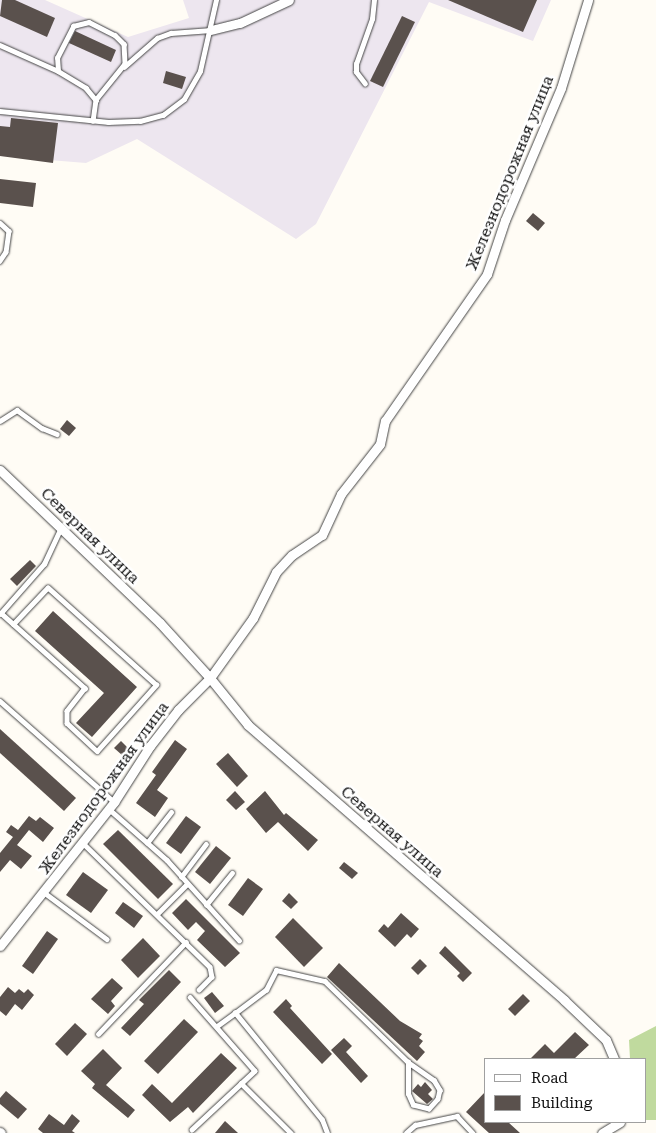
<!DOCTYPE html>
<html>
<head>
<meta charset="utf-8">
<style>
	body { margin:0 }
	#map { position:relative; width:656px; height:1133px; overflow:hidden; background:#fffcf5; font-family:"Roboto Serif",serif }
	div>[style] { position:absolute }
	.industrial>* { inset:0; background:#ede6ef }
	.forest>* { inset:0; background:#c0da9e }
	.building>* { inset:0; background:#5a514d }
	.roads { filter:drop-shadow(0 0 1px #444) drop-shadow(0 0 1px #444) }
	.service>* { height:4.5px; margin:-2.25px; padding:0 2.25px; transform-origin:2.25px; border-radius:2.25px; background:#fff }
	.minor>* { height:9px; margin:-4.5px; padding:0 4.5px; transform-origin:4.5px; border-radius:4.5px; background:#fff }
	span { translate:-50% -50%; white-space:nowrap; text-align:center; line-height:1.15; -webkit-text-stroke:5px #fff; paint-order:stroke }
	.street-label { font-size:16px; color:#111 }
	.legend { position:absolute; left:484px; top:1058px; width:162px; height:65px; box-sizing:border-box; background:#fff; border:1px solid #a0a0a0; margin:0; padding:6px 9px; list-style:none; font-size:15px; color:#111 }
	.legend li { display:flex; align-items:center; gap:10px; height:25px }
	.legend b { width:25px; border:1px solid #a0a0a0 }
</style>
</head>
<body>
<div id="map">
	<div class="industrial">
		<div style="clip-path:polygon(0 0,45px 0,128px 37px,189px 18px,183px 0,551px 0,533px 41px,429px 2px,316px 224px,296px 239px,137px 139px,86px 163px,0 156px)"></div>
	</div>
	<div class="forest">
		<div style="clip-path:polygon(656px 1026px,656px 1120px,645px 1120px,645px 1059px,630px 1059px,629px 1040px)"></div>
	</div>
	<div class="building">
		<div style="clip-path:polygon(2px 0,15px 0,55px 18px,47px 37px,0 16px)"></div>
		<div style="clip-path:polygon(448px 0,537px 0,523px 32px)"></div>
		<div style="clip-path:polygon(402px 16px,415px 22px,383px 87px,370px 81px)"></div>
		<div style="clip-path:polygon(75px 31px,116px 50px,111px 62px,69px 43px)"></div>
		<div style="clip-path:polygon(166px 71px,186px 77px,182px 89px,163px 83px)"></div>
		<div style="clip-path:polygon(11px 118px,58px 123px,53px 163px,0 156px,0 126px,10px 127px)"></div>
		<div style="clip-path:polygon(0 179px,36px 183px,33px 207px,0 203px)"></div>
		<div style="clip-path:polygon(533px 213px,545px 223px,538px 231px,526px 221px)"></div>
		<div style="clip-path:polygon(67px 420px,76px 428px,69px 436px,60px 429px)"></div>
		<div style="clip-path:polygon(30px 560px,36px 566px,17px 586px,10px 579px)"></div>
		<div style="clip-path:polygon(53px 611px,137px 687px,92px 737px,76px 723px,104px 693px,35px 631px)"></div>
		<div style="clip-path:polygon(0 729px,76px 798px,64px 811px,0 753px)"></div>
		<div style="clip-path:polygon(175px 740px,187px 749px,157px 790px,168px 798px,155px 817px,136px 803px,156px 775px,152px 772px)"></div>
		<div style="clip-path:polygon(121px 741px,128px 748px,122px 755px,114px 748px)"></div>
		<div style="clip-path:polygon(228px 753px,248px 776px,237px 787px,216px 764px)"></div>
		<div style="clip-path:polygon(235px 791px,245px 802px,236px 810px,226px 800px)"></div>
		<div style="clip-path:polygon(265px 791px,284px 815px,286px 813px,318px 840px,308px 851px,278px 822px,266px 833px,246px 809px)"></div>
		<div style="clip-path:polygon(29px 816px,36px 821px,40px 817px,54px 828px,43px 842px,29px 830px,17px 845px,32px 856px,21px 869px,10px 860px,0 872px,0 853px,13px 837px,6px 832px,11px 825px,18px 830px)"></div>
		<div style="clip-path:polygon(186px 816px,201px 827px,181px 854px,166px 843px)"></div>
		<div style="clip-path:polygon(118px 830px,173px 884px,158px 899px,103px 844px)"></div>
		<div style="clip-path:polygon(216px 846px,231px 858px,210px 884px,195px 872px)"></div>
		<div style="clip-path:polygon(344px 862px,358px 873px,352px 879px,339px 868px)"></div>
		<div style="clip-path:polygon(83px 872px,108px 890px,91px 913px,66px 895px)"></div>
		<div style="clip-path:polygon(248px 878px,263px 889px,243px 916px,228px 905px)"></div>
		<div style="clip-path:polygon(289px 893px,298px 902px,291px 909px,282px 901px)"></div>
		<div style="clip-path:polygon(186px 899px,240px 953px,225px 967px,197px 940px,205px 931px,196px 922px,188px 930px,172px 913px)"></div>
		<div style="clip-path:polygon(123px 902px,143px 916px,134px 928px,115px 913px)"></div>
		<div style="clip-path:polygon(401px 913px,419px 929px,411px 938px,407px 934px,395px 947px,378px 931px,384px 924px,388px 928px)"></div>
		<div style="clip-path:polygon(293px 918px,323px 948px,304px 967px,275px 937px)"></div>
		<div style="clip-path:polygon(47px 931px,58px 939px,33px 974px,22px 966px)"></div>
		<div style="clip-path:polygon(143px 938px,160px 956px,138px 978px,121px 960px)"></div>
		<div style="clip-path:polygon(445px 946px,472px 973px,463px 982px,457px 976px,460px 973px,439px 953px)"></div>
		<div style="clip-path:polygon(420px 959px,427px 966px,418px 975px,411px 968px)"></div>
		<div style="clip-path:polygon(339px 963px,400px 1021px,422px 1034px,419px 1038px,423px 1041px,419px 1046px,425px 1052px,417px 1061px,327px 977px)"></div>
		<div style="clip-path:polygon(169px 970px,181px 982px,130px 1036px,121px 1028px,144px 1004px,139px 1000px)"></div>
		<div style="clip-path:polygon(112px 978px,123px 988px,111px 1001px,115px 1006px,108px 1014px,91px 999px)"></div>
		<div style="clip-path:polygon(8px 987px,15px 993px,19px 989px,24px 993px,28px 989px,34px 995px,22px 1010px,15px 1004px,6px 1016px,0 1011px,0 997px)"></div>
		<div style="clip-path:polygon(212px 992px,224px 1006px,215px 1013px,204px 998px)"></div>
		<div style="clip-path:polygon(523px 994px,530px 1001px,515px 1016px,508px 1009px)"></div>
		<div style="clip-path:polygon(286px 999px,292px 1006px,290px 1008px,332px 1054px,322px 1064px,273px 1012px)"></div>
		<div style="clip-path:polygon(184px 1019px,198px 1032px,158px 1074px,144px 1061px)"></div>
		<div style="clip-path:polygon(75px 1023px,87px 1034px,67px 1056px,55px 1044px)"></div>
		<div style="clip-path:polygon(575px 1032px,589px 1045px,574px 1059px,530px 1059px,545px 1044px,554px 1053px)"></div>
		<div style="clip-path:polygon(344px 1038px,352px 1046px,346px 1052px,368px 1076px,361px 1083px,331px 1050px)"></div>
		<div style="clip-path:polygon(103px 1049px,122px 1068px,106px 1085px,135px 1110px,128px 1118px,92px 1088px,95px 1084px,81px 1071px)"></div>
		<div style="clip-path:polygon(221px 1053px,237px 1068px,193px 1113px,188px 1107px,170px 1122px,142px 1095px,152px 1084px,172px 1103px)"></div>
		<div style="clip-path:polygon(425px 1082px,432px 1090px,428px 1094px,433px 1099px,427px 1104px,412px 1091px,418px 1084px,421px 1087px)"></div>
		<div style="clip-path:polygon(6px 1091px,27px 1109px,18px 1119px,0 1104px,0 1098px)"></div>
		<div style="clip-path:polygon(485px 1092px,485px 1122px,508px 1122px,520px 1133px,489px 1133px,466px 1112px)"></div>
		<div style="clip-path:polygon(49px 1114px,64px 1125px,72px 1114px,80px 1121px,72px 1131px,75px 1133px,43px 1133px,38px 1129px)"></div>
		<div style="clip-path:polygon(225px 1121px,238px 1133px,215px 1133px)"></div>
	</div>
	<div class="roads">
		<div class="service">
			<div style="left:0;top:45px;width:64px;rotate:24.1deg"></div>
			<div style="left:58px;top:71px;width:33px;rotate:31deg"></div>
			<div style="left:86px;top:88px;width:16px;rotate:50deg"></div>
			<div style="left:96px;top:100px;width:21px;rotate:98deg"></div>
			<div style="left:124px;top:67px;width:44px;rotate:-41.3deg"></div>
			<div style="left:157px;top:38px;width:15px;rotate:-20deg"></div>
			<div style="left:171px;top:33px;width:40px;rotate:-4.3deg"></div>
			<div style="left:58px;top:71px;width:13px;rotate:-94deg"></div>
			<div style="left:57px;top:58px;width:36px;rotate:-63deg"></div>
			<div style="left:73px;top:26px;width:16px;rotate:-14deg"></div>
			<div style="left:89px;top:22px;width:29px;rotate:27deg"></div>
			<div style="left:115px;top:35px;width:13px;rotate:45deg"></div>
			<div style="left:124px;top:44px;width:20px;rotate:87deg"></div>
			<div style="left:125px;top:64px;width:46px;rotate:128.9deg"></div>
			<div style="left:365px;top:84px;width:15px;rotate:-127deg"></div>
			<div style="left:356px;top:72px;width:8px;rotate:-90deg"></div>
			<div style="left:356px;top:64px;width:48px;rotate:-70.4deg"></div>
			<div style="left:372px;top:19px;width:19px;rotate:-84deg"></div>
			<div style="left:0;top:111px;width:109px;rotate:5.8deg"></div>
			<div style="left:108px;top:122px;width:32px;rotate:-2deg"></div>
			<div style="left:140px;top:121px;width:24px;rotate:-15deg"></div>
			<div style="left:163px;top:115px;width:26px;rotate:-37deg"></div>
			<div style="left:184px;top:99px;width:32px;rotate:-60deg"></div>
			<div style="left:200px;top:71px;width:73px;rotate:-77.3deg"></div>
			<div style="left:0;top:223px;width:12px;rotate:42deg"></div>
			<div style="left:9px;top:231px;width:21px;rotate:98deg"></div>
			<div style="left:6px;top:252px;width:11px;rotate:124deg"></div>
			<div style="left:0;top:421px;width:20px;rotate:-33deg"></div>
			<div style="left:17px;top:410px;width:31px;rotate:36deg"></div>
			<div style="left:42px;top:428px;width:16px;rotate:22deg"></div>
			<div style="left:1px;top:613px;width:113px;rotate:41.8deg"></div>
			<div style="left:85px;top:688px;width:29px;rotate:128deg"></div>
			<div style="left:67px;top:711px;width:12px;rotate:90deg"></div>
			<div style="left:67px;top:723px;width:41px;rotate:43deg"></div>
			<div style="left:97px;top:751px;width:89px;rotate:-48.2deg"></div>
			<div style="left:156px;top:685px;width:145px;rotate:-138.1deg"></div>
			<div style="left:48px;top:588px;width:50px;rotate:133.4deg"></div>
			<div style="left:0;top:614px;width:67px;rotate:-48.7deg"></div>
			<div style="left:44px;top:564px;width:38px;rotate:-65deg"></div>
			<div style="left:0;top:701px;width:152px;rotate:41.5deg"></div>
			<div style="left:109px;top:809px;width:77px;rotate:41.3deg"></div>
			<div style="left:167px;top:860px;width:108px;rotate:48deg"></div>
			<div style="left:83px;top:843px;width:177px;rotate:44.3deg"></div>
			<div style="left:210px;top:967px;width:10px;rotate:79deg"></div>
			<div style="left:212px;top:977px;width:18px;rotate:135deg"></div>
			<div style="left:147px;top:843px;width:39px;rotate:-52deg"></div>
			<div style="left:181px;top:877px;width:41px;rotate:-52.9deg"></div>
			<div style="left:45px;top:893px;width:77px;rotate:36.6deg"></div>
			<div style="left:206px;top:905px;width:41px;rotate:-50.9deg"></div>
			<div style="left:157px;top:914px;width:42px;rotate:-45deg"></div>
			<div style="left:190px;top:997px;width:98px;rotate:48.7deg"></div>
			<div style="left:255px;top:1071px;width:86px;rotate:136.9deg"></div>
			<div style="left:217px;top:1026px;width:22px;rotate:-36deg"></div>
			<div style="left:98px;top:1034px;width:127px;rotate:-46.3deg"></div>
			<div style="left:241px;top:1083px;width:71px;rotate:45deg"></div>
			<div style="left:327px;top:1133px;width:14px;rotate:-111deg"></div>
			<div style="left:322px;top:1120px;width:138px;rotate:-129.1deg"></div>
			<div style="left:235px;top:1013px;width:39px;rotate:-37deg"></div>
			<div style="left:266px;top:990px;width:22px;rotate:-63deg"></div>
			<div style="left:276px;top:970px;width:50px;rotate:12.7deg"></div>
			<div style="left:325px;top:981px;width:116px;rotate:44.3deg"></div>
			<div style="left:408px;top:1062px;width:32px;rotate:35deg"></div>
			<div style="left:434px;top:1080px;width:12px;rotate:59deg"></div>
			<div style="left:440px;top:1090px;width:9px;rotate:103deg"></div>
			<div style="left:438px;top:1099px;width:13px;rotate:132deg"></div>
			<div style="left:429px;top:1109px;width:16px;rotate:-166deg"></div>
			<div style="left:413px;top:1105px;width:12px;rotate:-114deg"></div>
			<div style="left:408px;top:1094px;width:32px;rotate:-90deg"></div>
			<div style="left:406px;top:1133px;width:12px;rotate:-42deg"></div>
			<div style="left:415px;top:1125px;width:43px;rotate:-12.1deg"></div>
			<div style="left:457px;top:1116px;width:23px;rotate:47deg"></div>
		</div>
		<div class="minor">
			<div style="left:211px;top:30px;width:30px;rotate:-14deg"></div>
			<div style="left:240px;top:23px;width:54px;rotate:-25.1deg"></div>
			<div style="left:0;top:470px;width:221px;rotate:43.7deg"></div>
			<div style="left:160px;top:623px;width:74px;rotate:47.7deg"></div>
			<div style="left:210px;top:678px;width:60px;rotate:51deg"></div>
			<div style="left:248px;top:725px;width:419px;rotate:41deg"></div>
			<div style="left:564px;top:1000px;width:58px;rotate:43.6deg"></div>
			<div style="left:606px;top:1040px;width:21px;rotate:67deg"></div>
			<div style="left:0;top:946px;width:184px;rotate:-51.6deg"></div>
			<div style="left:114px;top:802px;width:67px;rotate:-57.3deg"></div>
			<div style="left:150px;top:746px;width:46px;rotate:-52.1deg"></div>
			<div style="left:178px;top:710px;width:45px;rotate:-45deg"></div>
			<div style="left:210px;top:678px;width:74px;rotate:-54.4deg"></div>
			<div style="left:253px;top:618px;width:51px;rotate:-63.4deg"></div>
			<div style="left:276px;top:572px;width:23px;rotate:-47deg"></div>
			<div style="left:292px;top:555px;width:36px;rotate:-34deg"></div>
			<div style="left:322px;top:535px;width:45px;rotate:-65.1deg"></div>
			<div style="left:341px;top:494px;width:63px;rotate:-52deg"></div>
			<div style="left:380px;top:444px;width:24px;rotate:-78deg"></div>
			<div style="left:385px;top:421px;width:179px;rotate:-55.2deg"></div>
			<div style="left:487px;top:274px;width:57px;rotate:-71.6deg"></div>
			<div style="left:505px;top:220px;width:143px;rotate:-67deg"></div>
			<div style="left:561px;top:88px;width:92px;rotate:-72.9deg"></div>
			<div style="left:0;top:1132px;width:1px;rotate:45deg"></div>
			<div style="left:602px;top:1133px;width:21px;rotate:-31deg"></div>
		</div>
	</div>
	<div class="street-label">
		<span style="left:510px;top:173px;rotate:-68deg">Железнодорожная улица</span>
		<span style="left:90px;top:536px;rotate:44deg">Северная улица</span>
		<span style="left:104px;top:788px;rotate:-54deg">Железнодорожная улица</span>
		<span style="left:392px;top:832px;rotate:41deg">Северная улица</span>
	</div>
	<ul class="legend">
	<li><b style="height:6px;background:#fff"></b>Road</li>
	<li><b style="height:14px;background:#5a514d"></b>Building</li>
	</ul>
</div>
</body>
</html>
